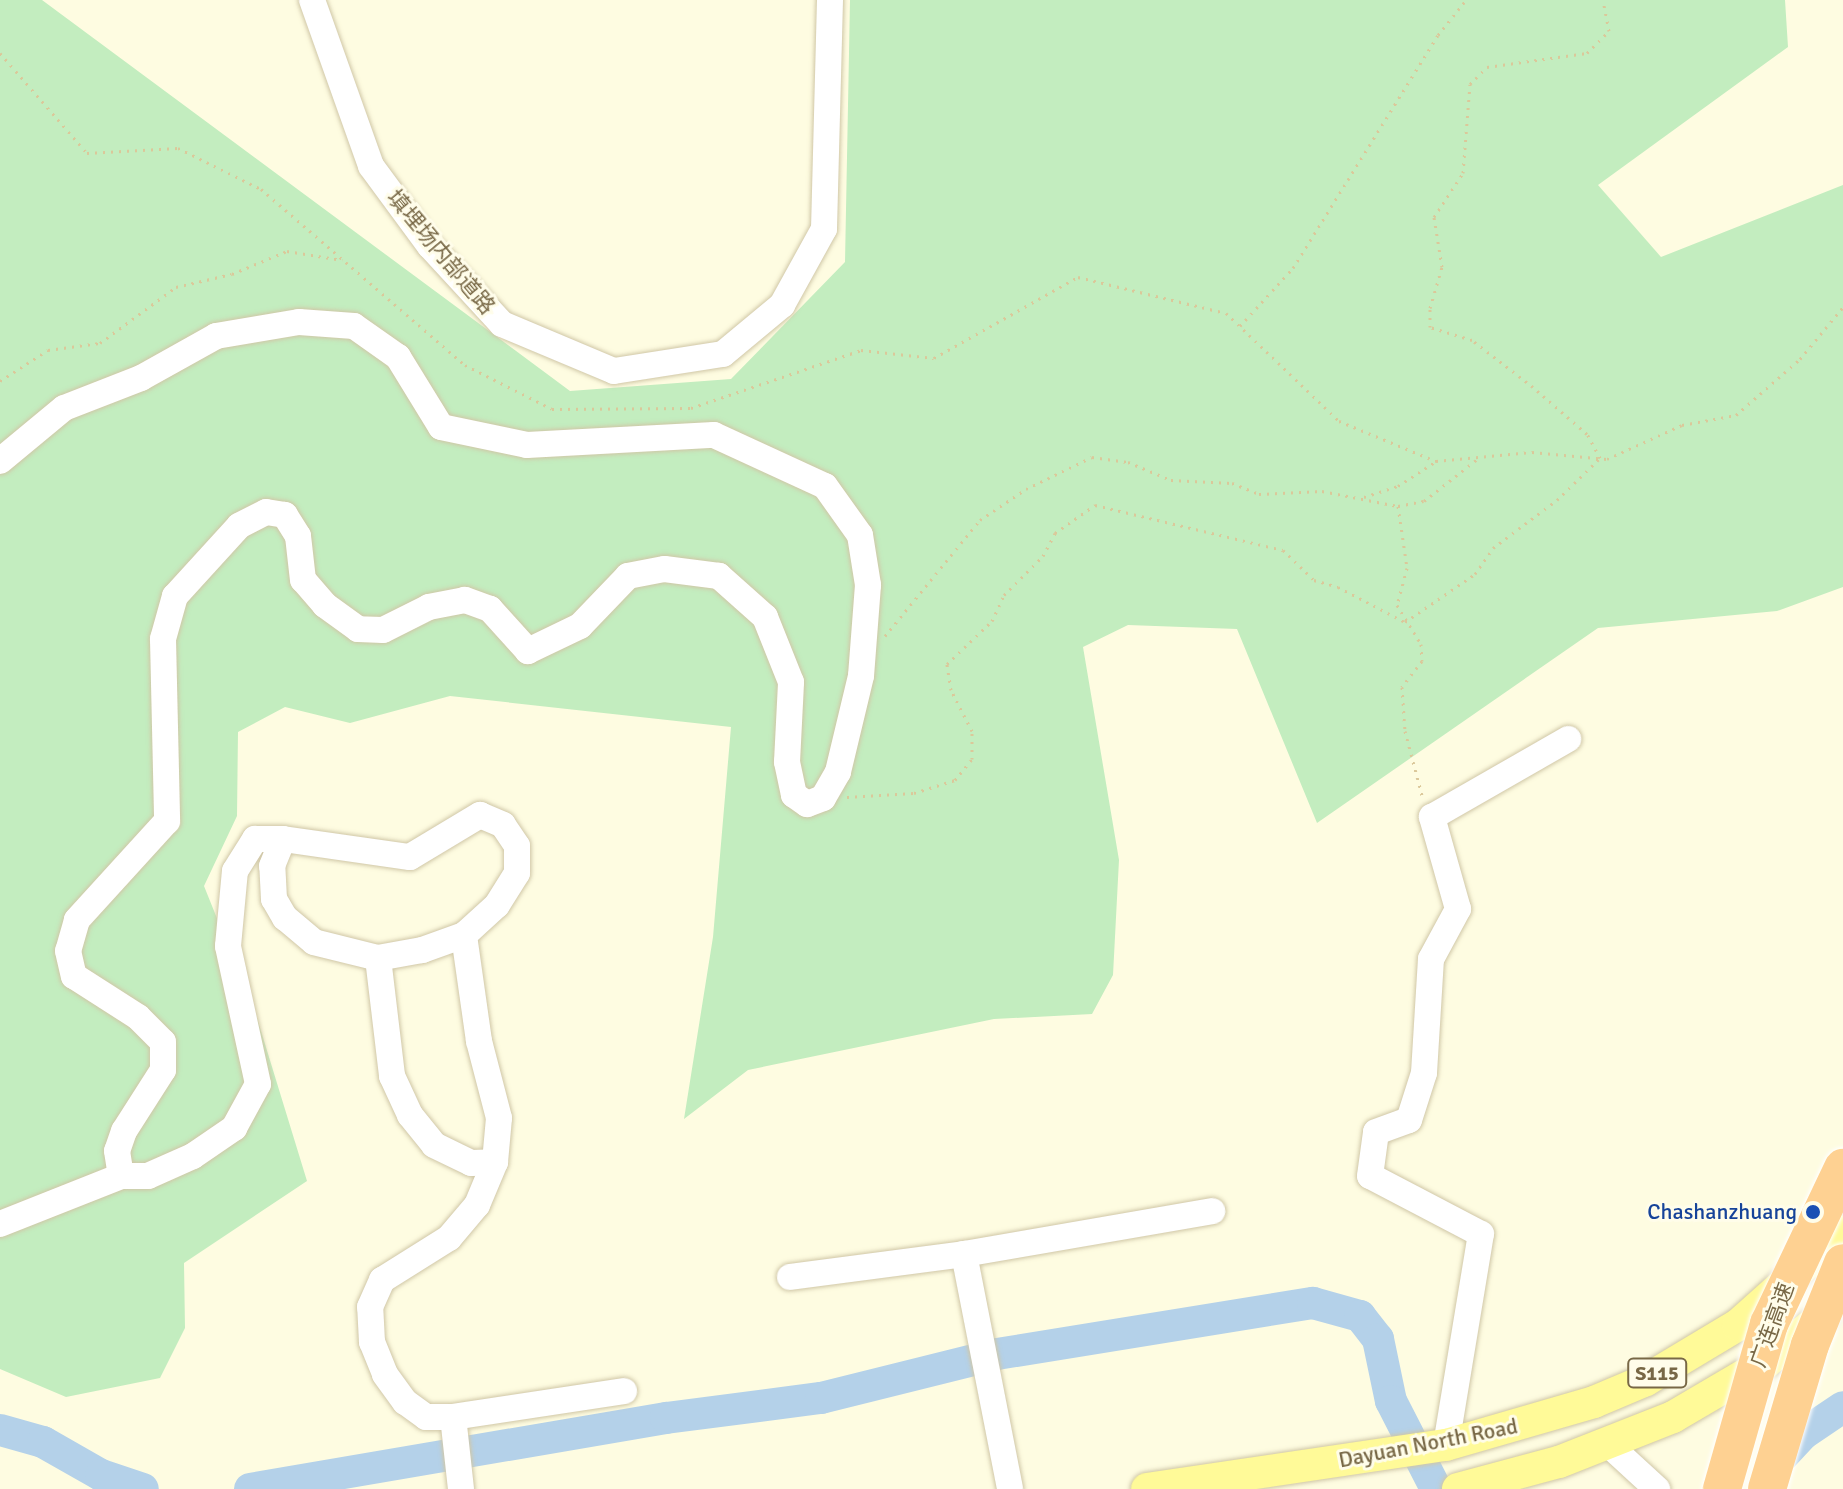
<!DOCTYPE html>
<html>
<head>
<meta charset="utf-8">
<style>
	body { margin:0 }
	#map { position:relative; width:1843px; height:1489px; overflow:hidden; background:#fefce1; font-family:Signika,"Noto Sans SC",sans-serif }
	div>[style] { position:absolute }
	.green>* { inset:0; background:#c3edbf }
	.river>* { height:32px; margin:-16px; padding:0 16px; transform-origin:16px; border-radius:16px; background:#b4d1e9 }
	.path>* { height:3px; margin-top:-1.5px; transform-origin:0; background:repeating-linear-gradient(90deg,#dbc89a 0 2px,transparent 0 8px) }
	.roads { filter:drop-shadow(0 0 2px #d0c7a7) drop-shadow(0 0 2px #d0c7a7) }
	.minor>* { height:26px; margin:-13px; padding:0 13px; transform-origin:13px; border-radius:13px; background:#fff }
	.major>* { height:32px; margin:-16px; padding:0 16px; transform-origin:16px; border-radius:16px; background:#fffa98 }
	.bridges { filter:drop-shadow(0 0 2px #fff) drop-shadow(0 0 2px #fff) }
	.highway-bridge>* { height:38px; margin:-19px; padding:0 19px; transform-origin:19px; border-radius:19px; background:#fed192 }
	.dots>* { width:22px; height:22px; translate:-50% -50%; box-sizing:border-box; border:4px solid #fffdea; border-radius:50% }
	span { translate:-50% -50%; white-space:nowrap; text-align:center; line-height:1.15; -webkit-text-stroke:6px #fffdea; paint-order:stroke }
	.shield-label span { padding:2px 6px; background:#fffdea; border:2px solid; border-radius:6px; -webkit-text-stroke-width:0 }
	.shield-label { font-size:20px; color:#786846; font-weight:700 }
	.street-label { font-size:22px; color:#786846 }
	.transit-label { font-size:22px; color:#164399 }
	.right { translate:-100% -50%; text-align:right }
</style>
</head>
<body>
<div id="map">
	<div class="green">
		<div style="clip-path:polygon(0 0,42px 0,570px 391px,731px 379px,845px 262px,850px 0,1785px 0,1788px 47px,1598px 185px,1661px 257px,1843px 185px,1843px 587px,1777px 611px,1598px 628px,1317px 823px,1237px 629px,1128px 625px,1083px 647px,1119px 860px,1113px 975px,1092px 1014px,994px 1019px,748px 1070px,684px 1119px,713px 937px,731px 727px,450px 696px,350px 723px,285px 707px,238px 732px,237px 816px,204px 886px,257px 1018px,307px 1181px,184px 1263px,185px 1328px,160px 1378px,66px 1397px,0 1369px)"></div>
	</div>
	<div class="river">
		<div style="left:0;top:1430px;width:45px;rotate:15.6deg"></div>
		<div style="left:43px;top:1442px;width:67px;rotate:29.6deg"></div>
		<div style="left:101px;top:1475px;width:44px;rotate:18.4deg"></div>
		<div style="left:1775px;top:1464px;width:41px;rotate:-47deg"></div>
		<div style="left:1803px;top:1434px;width:48px;rotate:-34deg"></div>
		<div style="left:250px;top:1489px;width:422px;rotate:-9.7deg"></div>
		<div style="left:666px;top:1418px;width:156px;rotate:-7.4deg"></div>
		<div style="left:821px;top:1398px;width:181px;rotate:-14deg"></div>
		<div style="left:997px;top:1354px;width:320px;rotate:-9.2deg"></div>
		<div style="left:1313px;top:1303px;width:49px;rotate:15.5deg"></div>
		<div style="left:1360px;top:1316px;width:29px;rotate:52deg"></div>
		<div style="left:1378px;top:1339px;width:63px;rotate:78.2deg"></div>
		<div style="left:1391px;top:1401px;width:99px;rotate:62.9deg"></div>
	</div>
	<div class="path">
		<div style="left:0;top:53px;width:133px;rotate:49deg"></div>
		<div style="left:87px;top:153px;width:91px;rotate:-3.1deg"></div>
		<div style="left:178px;top:148px;width:93px;rotate:26.3deg"></div>
		<div style="left:261px;top:189px;width:269px;rotate:40.8deg"></div>
		<div style="left:465px;top:365px;width:97px;rotate:26.8deg"></div>
		<div style="left:552px;top:409px;width:139px;rotate:-0.4deg"></div>
		<div style="left:691px;top:408px;width:180px;rotate:-18.8deg"></div>
		<div style="left:861px;top:350px;width:73px;rotate:6.3deg"></div>
		<div style="left:934px;top:358px;width:165px;rotate:-29.4deg"></div>
		<div style="left:1078px;top:277px;width:152px;rotate:13.7deg"></div>
		<div style="left:1226px;top:313px;width:156px;rotate:43.7deg"></div>
		<div style="left:1339px;top:421px;width:105px;rotate:22.4deg"></div>
		<div style="left:1436px;top:461px;width:96px;rotate:-5.4deg"></div>
		<div style="left:1532px;top:452px;width:75px;rotate:5.3deg"></div>
		<div style="left:1607px;top:459px;width:82px;rotate:-24.4deg"></div>
		<div style="left:1682px;top:425px;width:55px;rotate:-10.5deg"></div>
		<div style="left:1736px;top:415px;width:85px;rotate:-41.2deg"></div>
		<div style="left:1800px;top:359px;width:67px;rotate:-50.4deg"></div>
		<div style="left:1240px;top:326px;width:79px;rotate:-47.6deg"></div>
		<div style="left:1293px;top:268px;width:274px;rotate:-58.1deg"></div>
		<div style="left:1438px;top:35px;width:45px;rotate:-51.3deg"></div>
		<div style="left:0;top:381px;width:57px;rotate:-32.9deg"></div>
		<div style="left:48px;top:350px;width:52px;rotate:-7.7deg"></div>
		<div style="left:100px;top:343px;width:94px;rotate:-36.4deg"></div>
		<div style="left:176px;top:287px;width:57px;rotate:-13.1deg"></div>
		<div style="left:232px;top:274px;width:60px;rotate:-22.7deg"></div>
		<div style="left:287px;top:251px;width:56px;rotate:9.3deg"></div>
		<div style="left:1364px;top:497px;width:36px;rotate:-18deg"></div>
		<div style="left:1398px;top:486px;width:44px;rotate:-33deg"></div>
		<div style="left:1398px;top:506px;width:63px;rotate:81.7deg"></div>
		<div style="left:1407px;top:568px;width:38px;rotate:105deg"></div>
		<div style="left:1397px;top:605px;width:46px;rotate:58.4deg"></div>
		<div style="left:1421px;top:644px;width:17px;rotate:87deg"></div>
		<div style="left:1422px;top:661px;width:33px;rotate:128deg"></div>
		<div style="left:1402px;top:687px;width:44px;rotate:86.1deg"></div>
		<div style="left:1405px;top:731px;width:70px;rotate:75.2deg"></div>
		<div style="left:885px;top:636px;width:150px;rotate:-50.7deg"></div>
		<div style="left:980px;top:520px;width:55px;rotate:-34deg"></div>
		<div style="left:1026px;top:489px;width:73px;rotate:-25.9deg"></div>
		<div style="left:1092px;top:457px;width:36px;rotate:8deg"></div>
		<div style="left:1128px;top:462px;width:47px;rotate:22.7deg"></div>
		<div style="left:1171px;top:480px;width:61px;rotate:2.8deg"></div>
		<div style="left:1232px;top:483px;width:29px;rotate:22deg"></div>
		<div style="left:1259px;top:494px;width:63px;rotate:-2.7deg"></div>
		<div style="left:1322px;top:491px;width:77px;rotate:11.2deg"></div>
		<div style="left:1398px;top:506px;width:26px;rotate:-11deg"></div>
		<div style="left:1424px;top:501px;width:71px;rotate:-38.2deg"></div>
		<div style="left:847px;top:797px;width:67px;rotate:-3.4deg"></div>
		<div style="left:914px;top:793px;width:43px;rotate:-17.6deg"></div>
		<div style="left:955px;top:780px;width:27px;rotate:-51deg"></div>
		<div style="left:972px;top:759px;width:28px;rotate:-90deg"></div>
		<div style="left:972px;top:731px;width:46px;rotate:-117.1deg"></div>
		<div style="left:951px;top:690px;width:26px;rotate:-99deg"></div>
		<div style="left:947px;top:664px;width:62px;rotate:-43.7deg"></div>
		<div style="left:992px;top:621px;width:29px;rotate:-65deg"></div>
		<div style="left:1004px;top:595px;width:55px;rotate:-45deg"></div>
		<div style="left:1043px;top:556px;width:26px;rotate:-62deg"></div>
		<div style="left:1055px;top:533px;width:49px;rotate:-35deg"></div>
		<div style="left:1095px;top:505px;width:193px;rotate:13.5deg"></div>
		<div style="left:1283px;top:550px;width:43px;rotate:44.1deg"></div>
		<div style="left:1314px;top:580px;width:25px;rotate:16deg"></div>
		<div style="left:1338px;top:587px;width:76px;rotate:27.6deg"></div>
		<div style="left:1405px;top:622px;width:85px;rotate:-34.4deg"></div>
		<div style="left:1475px;top:574px;width:32px;rotate:-55deg"></div>
		<div style="left:1493px;top:548px;width:80px;rotate:-36.9deg"></div>
		<div style="left:1557px;top:500px;width:60px;rotate:-44.3deg"></div>
		<div style="left:1600px;top:458px;width:27px;rotate:-118deg"></div>
		<div style="left:1587px;top:434px;width:72px;rotate:-139deg"></div>
		<div style="left:1533px;top:387px;width:77px;rotate:-142.4deg"></div>
		<div style="left:1472px;top:340px;width:44px;rotate:-162.8deg"></div>
		<div style="left:1430px;top:327px;width:19px;rotate:-90deg"></div>
		<div style="left:1430px;top:308px;width:43px;rotate:-73.7deg"></div>
		<div style="left:1442px;top:267px;width:51px;rotate:-99.1deg"></div>
		<div style="left:1434px;top:217px;width:53px;rotate:-56.6deg"></div>
		<div style="left:1463px;top:173px;width:89px;rotate:-85.5deg"></div>
		<div style="left:1470px;top:84px;width:24px;rotate:-45deg"></div>
		<div style="left:1487px;top:67px;width:101px;rotate:-8deg"></div>
		<div style="left:1587px;top:53px;width:31px;rotate:-45deg"></div>
		<div style="left:1609px;top:31px;width:32px;rotate:-101deg"></div>
	</div>
	<div class="roads">
		<div class="minor">
			<div style="left:312px;top:0;width:176px;rotate:70.4deg"></div>
			<div style="left:371px;top:166px;width:99px;rotate:53.6deg"></div>
			<div style="left:430px;top:246px;width:106px;rotate:47.3deg"></div>
			<div style="left:502px;top:324px;width:121px;rotate:22.8deg"></div>
			<div style="left:614px;top:371px;width:110px;rotate:-8.9deg"></div>
			<div style="left:723px;top:354px;width:77px;rotate:-39.7deg"></div>
			<div style="left:782px;top:305px;width:87px;rotate:-61.1deg"></div>
			<div style="left:824px;top:229px;width:229px;rotate:-88.5deg"></div>
			<div style="left:0;top:461px;width:83px;rotate:-39.6deg"></div>
			<div style="left:64px;top:408px;width:83px;rotate:-21.3deg"></div>
			<div style="left:141px;top:378px;width:86px;rotate:-29.2deg"></div>
			<div style="left:216px;top:336px;width:84px;rotate:-9.6deg"></div>
			<div style="left:299px;top:322px;width:55px;rotate:4.2deg"></div>
			<div style="left:354px;top:326px;width:54px;rotate:35.2deg"></div>
			<div style="left:398px;top:357px;width:82px;rotate:58.4deg"></div>
			<div style="left:441px;top:427px;width:88px;rotate:11.8deg"></div>
			<div style="left:527px;top:445px;width:187px;rotate:-3.1deg"></div>
			<div style="left:714px;top:435px;width:122px;rotate:24.7deg"></div>
			<div style="left:825px;top:486px;width:60px;rotate:54.5deg"></div>
			<div style="left:860px;top:535px;width:51px;rotate:80.9deg"></div>
			<div style="left:868px;top:585px;width:91px;rotate:94.4deg"></div>
			<div style="left:861px;top:676px;width:99px;rotate:103.5deg"></div>
			<div style="left:838px;top:772px;width:30px;rotate:120deg"></div>
			<div style="left:823px;top:798px;width:17px;rotate:159deg"></div>
			<div style="left:807px;top:804px;width:16px;rotate:-145deg"></div>
			<div style="left:794px;top:795px;width:34px;rotate:-102deg"></div>
			<div style="left:787px;top:762px;width:80px;rotate:-87.1deg"></div>
			<div style="left:791px;top:682px;width:70px;rotate:-111.8deg"></div>
			<div style="left:765px;top:617px;width:62px;rotate:-138.3deg"></div>
			<div style="left:719px;top:576px;width:55px;rotate:-172.7deg"></div>
			<div style="left:664px;top:569px;width:37px;rotate:169deg"></div>
			<div style="left:628px;top:576px;width:69px;rotate:133.8deg"></div>
			<div style="left:580px;top:626px;width:58px;rotate:154.3deg"></div>
			<div style="left:528px;top:651px;width:57px;rotate:-132.1deg"></div>
			<div style="left:490px;top:609px;width:27px;rotate:-160deg"></div>
			<div style="left:465px;top:600px;width:37px;rotate:169deg"></div>
			<div style="left:429px;top:607px;width:51px;rotate:153.4deg"></div>
			<div style="left:383px;top:630px;width:25px;rotate:-178deg"></div>
			<div style="left:358px;top:629px;width:41px;rotate:-144deg"></div>
			<div style="left:325px;top:605px;width:33px;rotate:-131deg"></div>
			<div style="left:303px;top:580px;width:44px;rotate:-96.5deg"></div>
			<div style="left:298px;top:536px;width:25px;rotate:-122deg"></div>
			<div style="left:285px;top:515px;width:19px;rotate:-171deg"></div>
			<div style="left:266px;top:512px;width:30px;rotate:153deg"></div>
			<div style="left:239px;top:526px;width:95px;rotate:132.4deg"></div>
			<div style="left:175px;top:596px;width:45px;rotate:105.6deg"></div>
			<div style="left:163px;top:639px;width:182px;rotate:88.7deg"></div>
			<div style="left:167px;top:821px;width:134px;rotate:132.3deg"></div>
			<div style="left:77px;top:920px;width:32px;rotate:106deg"></div>
			<div style="left:68px;top:951px;width:26px;rotate:77deg"></div>
			<div style="left:74px;top:976px;width:76px;rotate:32.6deg"></div>
			<div style="left:138px;top:1017px;width:35px;rotate:45deg"></div>
			<div style="left:163px;top:1042px;width:28px;rotate:90deg"></div>
			<div style="left:163px;top:1070px;width:72px;rotate:122.6deg"></div>
			<div style="left:124px;top:1131px;width:21px;rotate:109deg"></div>
			<div style="left:117px;top:1151px;width:25px;rotate:81deg"></div>
			<div style="left:480px;top:815px;width:25px;rotate:23deg"></div>
			<div style="left:503px;top:825px;width:25px;rotate:56deg"></div>
			<div style="left:517px;top:846px;width:27px;rotate:90deg"></div>
			<div style="left:517px;top:873px;width:38px;rotate:122deg"></div>
			<div style="left:497px;top:905px;width:45px;rotate:137.7deg"></div>
			<div style="left:464px;top:935px;width:45px;rotate:160.3deg"></div>
			<div style="left:422px;top:950px;width:45px;rotate:169.7deg"></div>
			<div style="left:378px;top:958px;width:66px;rotate:-166deg"></div>
			<div style="left:314px;top:942px;width:38px;rotate:-140deg"></div>
			<div style="left:285px;top:918px;width:22px;rotate:-120deg"></div>
			<div style="left:274px;top:899px;width:33px;rotate:-93deg"></div>
			<div style="left:272px;top:866px;width:29px;rotate:-68deg"></div>
			<div style="left:283px;top:839px;width:128px;rotate:8.1deg"></div>
			<div style="left:410px;top:857px;width:82px;rotate:-31deg"></div>
			<div style="left:378px;top:958px;width:119px;rotate:83.2deg"></div>
			<div style="left:392px;top:1076px;width:43px;rotate:65.2deg"></div>
			<div style="left:410px;top:1115px;width:38px;rotate:51deg"></div>
			<div style="left:434px;top:1145px;width:41px;rotate:25.9deg"></div>
			<div style="left:471px;top:1163px;width:24px;rotate:-2deg"></div>
			<div style="left:0;top:1224px;width:130px;rotate:-21.6deg"></div>
			<div style="left:121px;top:1176px;width:27px"></div>
			<div style="left:148px;top:1176px;width:49px;rotate:-24deg"></div>
			<div style="left:193px;top:1156px;width:50px;rotate:-34.3deg"></div>
			<div style="left:234px;top:1128px;width:50px;rotate:-61.4deg"></div>
			<div style="left:258px;top:1084px;width:141px;rotate:-102.3deg"></div>
			<div style="left:228px;top:946px;width:75px;rotate:-84.7deg"></div>
			<div style="left:235px;top:871px;width:38px;rotate:-58deg"></div>
			<div style="left:255px;top:839px;width:28px"></div>
			<div style="left:964px;top:1254px;width:239px;rotate:78.9deg"></div>
			<div style="left:790px;top:1277px;width:176px;rotate:-7.5deg"></div>
			<div style="left:964px;top:1254px;width:252px;rotate:-9.8deg"></div>
			<div style="left:453px;top:1417px;width:173px;rotate:-8.6deg"></div>
			<div style="left:1608px;top:1444px;width:67px;rotate:42.6deg"></div>
			<div style="left:1446px;top:1445px;width:214px;rotate:-80.6deg"></div>
			<div style="left:1481px;top:1234px;width:125px;rotate:-152.4deg"></div>
			<div style="left:1370px;top:1176px;width:44px;rotate:-82.2deg"></div>
			<div style="left:1376px;top:1132px;width:35px;rotate:-20deg"></div>
			<div style="left:1409px;top:1120px;width:49px;rotate:-72.3deg"></div>
			<div style="left:1424px;top:1073px;width:114px;rotate:-86.5deg"></div>
			<div style="left:1431px;top:959px;width:57px;rotate:-61.6deg"></div>
			<div style="left:1458px;top:909px;width:96px;rotate:-105.8deg"></div>
			<div style="left:1432px;top:817px;width:157px;rotate:-29.8deg"></div>
			<div style="left:461px;top:1489px;width:72px;rotate:-96.3deg"></div>
			<div style="left:453px;top:1417px;width:27px;rotate:180deg"></div>
			<div style="left:426px;top:1417px;width:26px;rotate:-144deg"></div>
			<div style="left:405px;top:1402px;width:34px;rotate:-126deg"></div>
			<div style="left:385px;top:1374px;width:35px;rotate:-112deg"></div>
			<div style="left:372px;top:1342px;width:35px;rotate:-93deg"></div>
			<div style="left:370px;top:1307px;width:30px;rotate:-66deg"></div>
			<div style="left:382px;top:1280px;width:79px;rotate:-32.1deg"></div>
			<div style="left:449px;top:1238px;width:43px;rotate:-49.7deg"></div>
			<div style="left:477px;top:1205px;width:47px;rotate:-67.3deg"></div>
			<div style="left:495px;top:1162px;width:44px;rotate:-84.8deg"></div>
			<div style="left:499px;top:1118px;width:80px;rotate:-104.6deg"></div>
			<div style="left:479px;top:1041px;width:107px;rotate:-98.1deg"></div>
		</div>
		<div class="major">
			<div style="left:1147px;top:1489px;width:302px;rotate:-8.4deg"></div>
			<div style="left:1446px;top:1445px;width:154px;rotate:-16.2deg"></div>
			<div style="left:1594px;top:1402px;width:56px;rotate:-22.9deg"></div>
			<div style="left:1646px;top:1380px;width:107px;rotate:-30.9deg"></div>
			<div style="left:1738px;top:1325px;width:141px;rotate:-41.8deg"></div>
			<div style="left:1458px;top:1489px;width:105px;rotate:-15deg"></div>
			<div style="left:1559px;top:1462px;width:123px;rotate:-21.5deg"></div>
			<div style="left:1673px;top:1417px;width:107px;rotate:-30.4deg"></div>
			<div style="left:1765px;top:1363px;width:75px;rotate:-39deg"></div>
		</div>
	</div>
	<div class="bridges">
		<div class="highway-bridge">
			<div style="left:1722px;top:1489px;width:172px;rotate:-74.1deg"></div>
			<div style="left:1769px;top:1324px;width:173px;rotate:-64.6deg"></div>
			<div style="left:1767px;top:1489px;width:150px;rotate:-73.4deg"></div>
			<div style="left:1810px;top:1345px;width:88px;rotate:-68.1deg"></div>
		</div>
	</div>
	<div class="dots">
		<div style="left:1813px;top:1212px;background:#1a4fb4"></div>
	</div>
	<div class="shield-label">
		<span style="left:1657px;top:1373px">S115</span>
	</div>
	<div class="street-label">
		<span style="left:441px;top:252px;rotate:50deg">填埋场内部道路</span>
		<span style="left:1772px;top:1325px;rotate:-70deg">广连高速</span>
		<span style="left:1428px;top:1443px;rotate:-11deg">Dayuan North Road</span>
	</div>
	<div class="transit-label">
		<span class="right" style="left:1797px;top:1212px">Chashanzhuang</span>
	</div>
</div>
</body>
</html>
